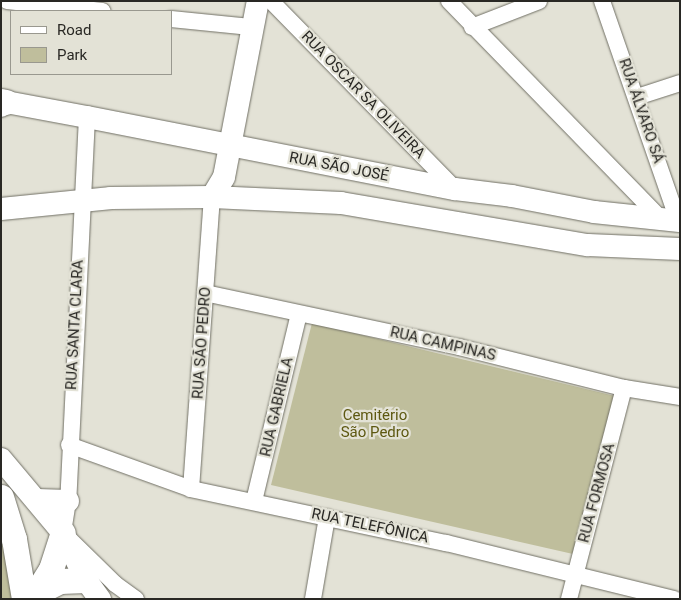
<!DOCTYPE html>
<html>
<head>
<meta charset="utf-8">
<style>
	body { margin:0 }
	#map { position:relative; width:681px; height:600px; overflow:hidden; background:#e3e2d6; font-family:Roboto,sans-serif }
	div>[style] { position:absolute }
	.green>* { inset:0; background:#bfbe9c }
	.roads { filter:drop-shadow(0 0 1px #717065) drop-shadow(0 0 1px #717065) }
	.street>* { height:16px; margin:-8px; padding:0 8px; transform-origin:8px; border-radius:8px; background:#fff }
	.secondary>* { height:22px; margin:-11px; padding:0 11px; transform-origin:11px; border-radius:11px; background:#fff }
	.primary>* { height:25px; margin:-12.5px; padding:0 12.5px; transform-origin:12.5px; border-radius:12.5px; background:#fff }
	span { translate:-50% -50%; white-space:nowrap; text-align:center; line-height:1.15; -webkit-text-stroke:4.5px #e3e2d6; paint-order:stroke }
	.street-label { font-size:15px; color:#292824 }
	.park-label { font-size:15px; color:#5d5811 }
	.frame { position:absolute; inset:0; border:2px solid #292824; pointer-events:none }
	.legend { position:absolute; left:10px; top:10px; width:162px; height:65px; box-sizing:border-box; background:#e3e2d6; border:1px solid #99988f; margin:0; padding:6px 9px; list-style:none; font-size:15px; color:#292824 }
	.legend li { display:flex; align-items:center; gap:10px; height:25px }
	.legend b { width:25px; border:1px solid #99988f }
</style>
</head>
<body>
<div id="map">
	<div class="green">
		<div style="clip-path:polygon(312px 323px,615px 396px,573px 554px,271px 485px)"></div>
		<div style="clip-path:polygon(1px 514px,14px 599px,1px 599px)"></div>
	</div>
	<div class="roads">
		<div class="street">
			<div style="left:7px;top:1px;width:96px;rotate:6deg"></div>
			<div style="left:271px;top:1px;width:263px;rotate:45.6deg"></div>
			<div style="left:449px;top:1px;width:304px;rotate:45.8deg"></div>
			<div style="left:602px;top:1px;width:233px;rotate:70.9deg"></div>
			<div style="left:171px;top:19px;width:80px;rotate:5.7deg"></div>
			<div style="left:472px;top:27px;width:72px;rotate:-21.2deg"></div>
			<div style="left:637px;top:97px;width:45px;rotate:-18deg"></div>
			<div style="left:87px;top:117px;width:384px;rotate:92.8deg"></div>
			<div style="left:68px;top:501px;width:32px;rotate:99deg"></div>
			<div style="left:63px;top:533px;width:73px;rotate:44.4deg"></div>
			<div style="left:115px;top:584px;width:26px;rotate:36deg"></div>
			<div style="left:205px;top:293px;width:260px;rotate:12deg"></div>
			<div style="left:459px;top:347px;width:170px;rotate:14deg"></div>
			<div style="left:624px;top:388px;width:57px;rotate:9.1deg"></div>
			<div style="left:69px;top:445px;width:130px;rotate:19.8deg"></div>
			<div style="left:191px;top:489px;width:261px;rotate:12deg"></div>
			<div style="left:446px;top:543px;width:235px;rotate:13.8deg"></div>
			<div style="left:191px;top:489px;width:293px;rotate:-85.9deg"></div>
			<div style="left:254px;top:501px;width:192px;rotate:-76.5deg"></div>
			<div style="left:313px;top:599px;width:83px;rotate:-80.3deg"></div>
			<div style="left:569px;top:599px;width:218px;rotate:-75.4deg"></div>
		</div>
		<div class="secondary">
			<div style="left:1px;top:106px;width:6px;rotate:-39deg"></div>
			<div style="left:6px;top:102px;width:82px;rotate:10.5deg"></div>
			<div style="left:87px;top:117px;width:375px;rotate:11.1deg"></div>
			<div style="left:455px;top:189px;width:57px;rotate:7deg"></div>
			<div style="left:512px;top:196px;width:84px;rotate:11deg"></div>
			<div style="left:594px;top:212px;width:86px;rotate:6deg"></div>
			<div style="left:212px;top:197px;width:23px;rotate:-59deg"></div>
			<div style="left:224px;top:177px;width:179px;rotate:-79.1deg"></div>
			<div style="left:1px;top:209px;width:111px;rotate:-5.7deg"></div>
			<div style="left:111px;top:198px;width:101px;rotate:-0.6deg"></div>
			<div style="left:212px;top:197px;width:129px;rotate:2.7deg"></div>
			<div style="left:341px;top:203px;width:251px;rotate:9.7deg"></div>
			<div style="left:588px;top:245px;width:92px;rotate:2.5deg"></div>
			<div style="left:1px;top:459px;width:97px;rotate:50deg"></div>
			<div style="left:63px;top:533px;width:52px;rotate:63.9deg"></div>
			<div style="left:86px;top:580px;width:24px;rotate:54deg"></div>
			<div style="left:37px;top:500px;width:31px;rotate:2deg"></div>
		</div>
		<div class="primary">
			<div style="left:1px;top:101px;width:5px;rotate:11deg"></div>
			<div style="left:1px;top:497px;width:44px;rotate:72.8deg"></div>
			<div style="left:14px;top:539px;width:61px;rotate:80.5deg"></div>
			<div style="left:36px;top:593px;width:28px;rotate:-58deg"></div>
			<div style="left:51px;top:569px;width:38px;rotate:-72deg"></div>
			<div style="left:36px;top:593px;width:27px;rotate:-27deg"></div>
			<div style="left:60px;top:581px;width:26px;rotate:-2deg"></div>
		</div>
	</div>
	<div class="street-label">
		<span style="left:363px;top:95px;rotate:46deg">RUA OSCAR SA OLIVEIRA</span>
		<span style="left:641px;top:111px;rotate:71deg">RUA ÁLVARO SÁ</span>
		<span style="left:339px;top:167px;rotate:11deg">RUA SÃO JOSÉ</span>
		<span style="left:75px;top:325px;rotate:-87deg">RUA SANTA CLARA</span>
		<span style="left:202px;top:343px;rotate:-86deg">RUA SÃO PEDRO</span>
		<span style="left:443px;top:344px;rotate:13deg">RUA CAMPINAS</span>
		<span style="left:277px;top:407px;rotate:-77deg">RUA GABRIELA</span>
		<span style="left:597px;top:493px;rotate:-75deg">RUA FORMOSA</span>
		<span style="left:370px;top:526px;rotate:12deg">RUA TELEFÔNICA</span>
	</div>
	<div class="park-label">
		<span style="left:375px;top:424px">Cemitério<br>São Pedro</span>
	</div>
	<div class="frame"></div>
	<ul class="legend">
	<li><b style="height:6px;background:#fff"></b>Road</li>
	<li><b style="height:14px;background:#bfbe9c"></b>Park</li>
	</ul>
</div>
</body>
</html>
